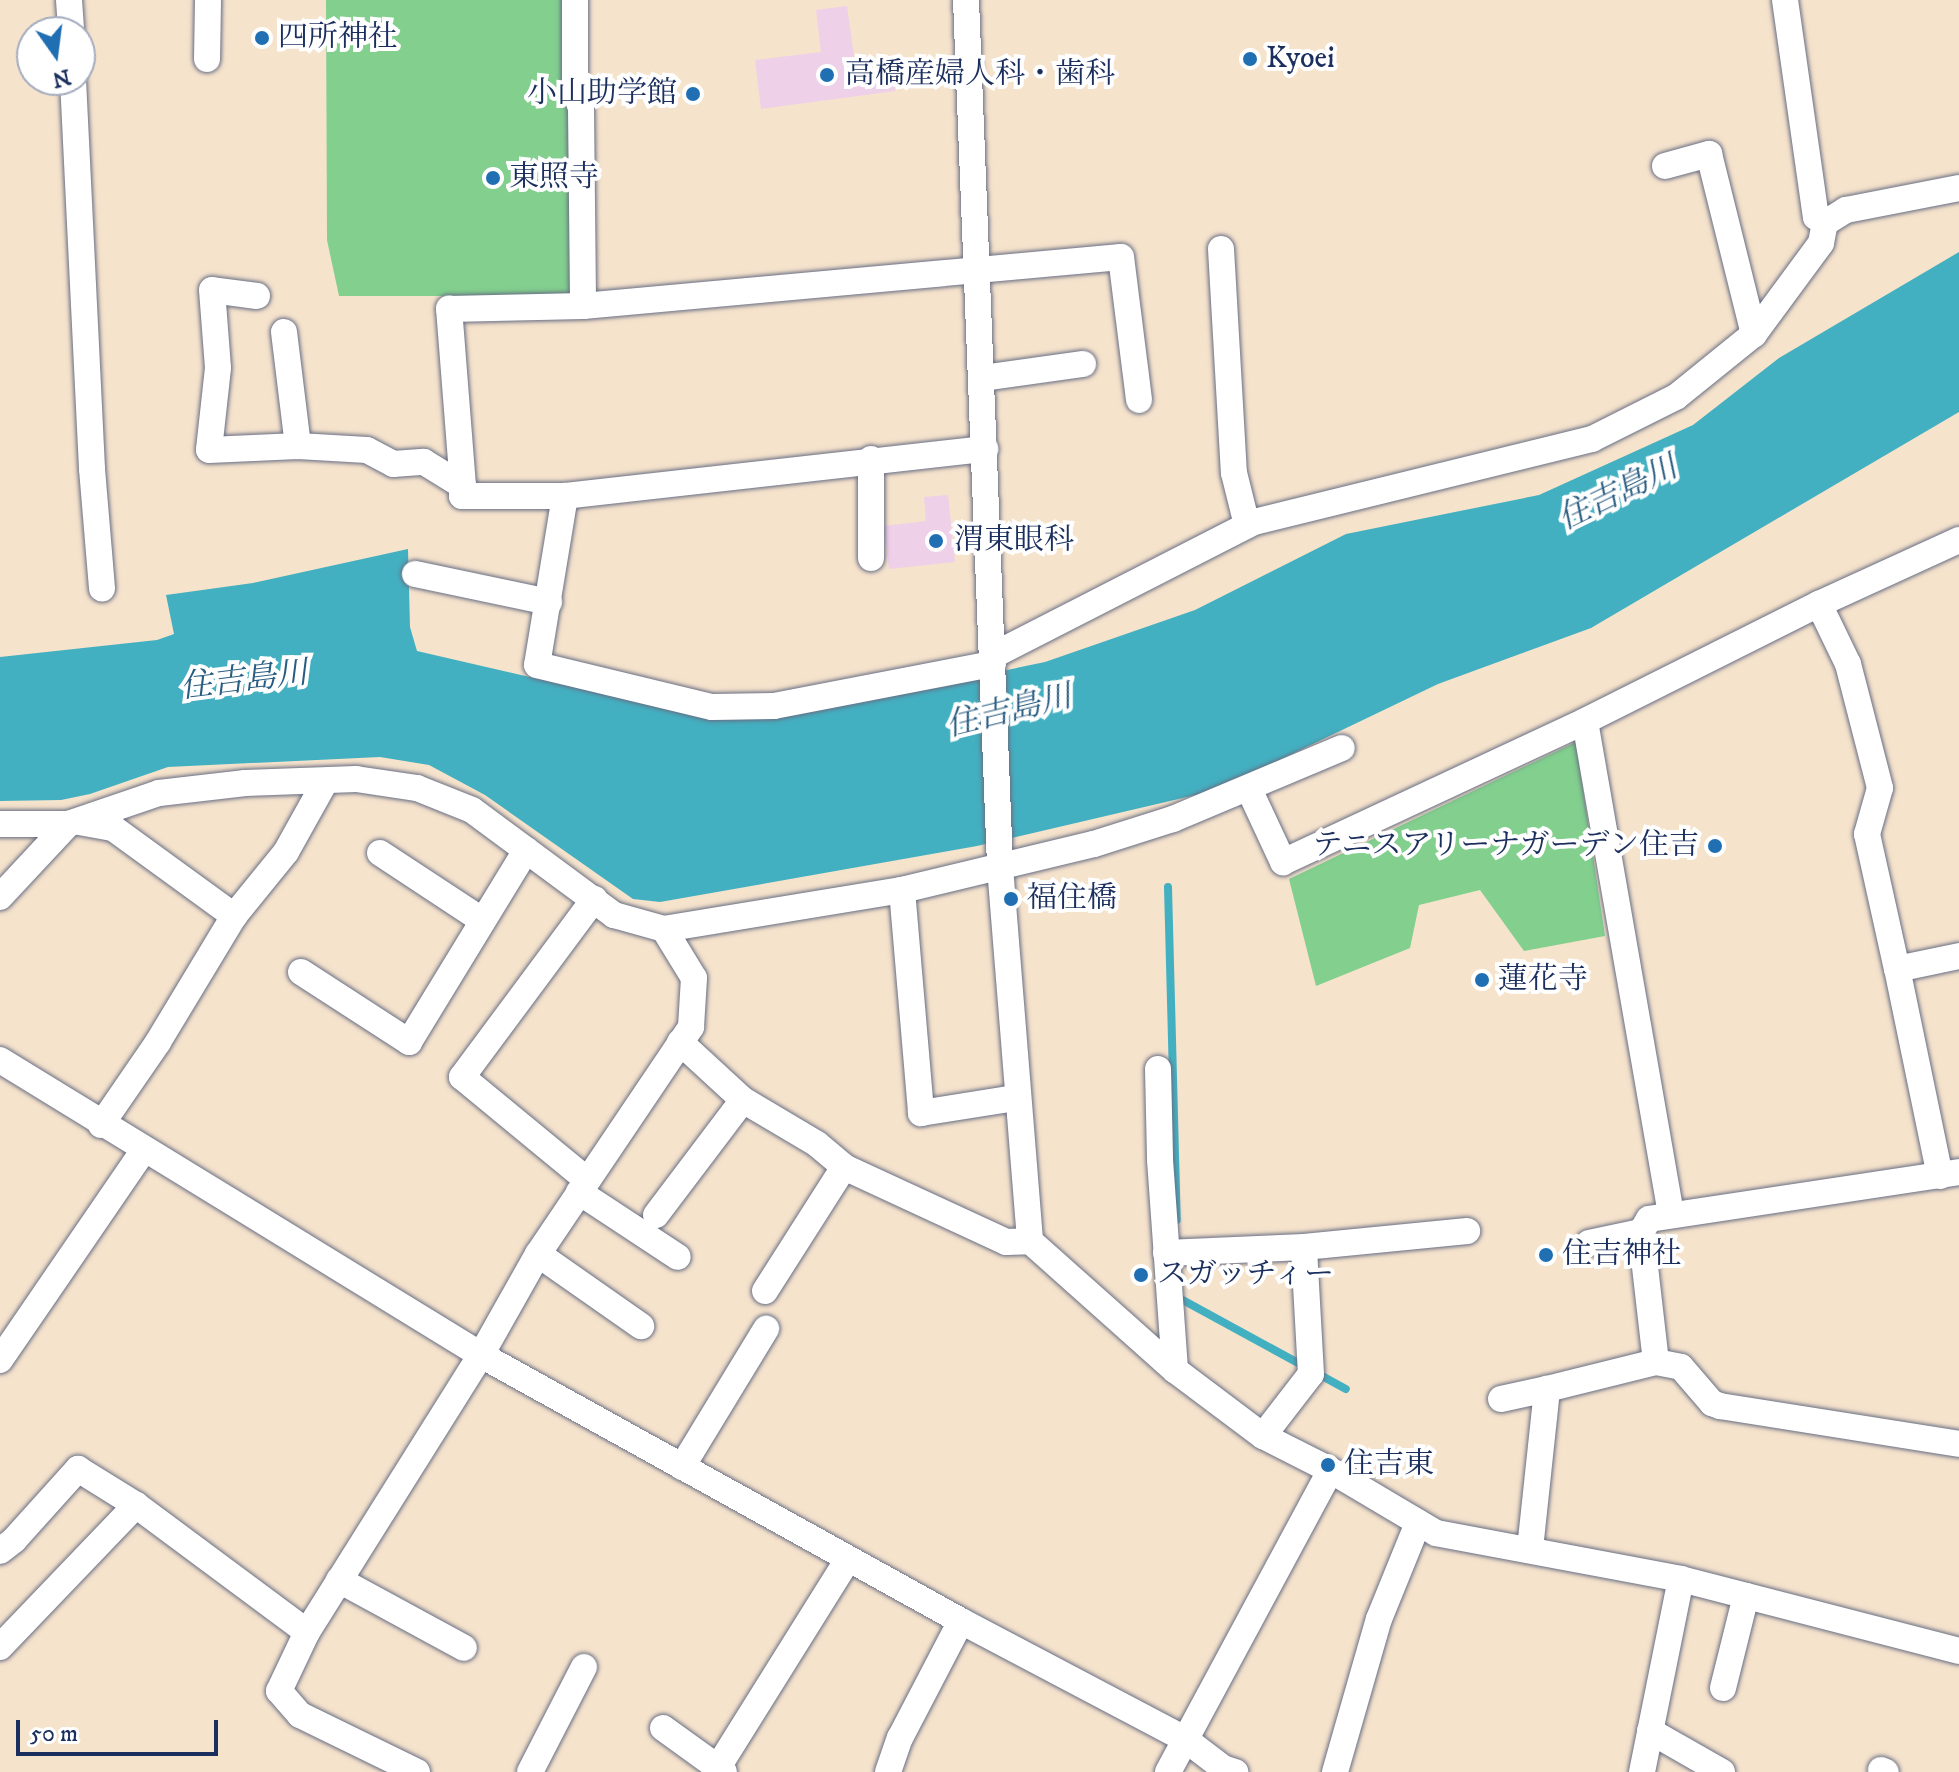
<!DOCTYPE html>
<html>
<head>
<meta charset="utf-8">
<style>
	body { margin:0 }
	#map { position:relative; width:1959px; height:1772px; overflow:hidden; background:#f6e3cc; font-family:"IM FELL DW Pica","Noto Serif JP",serif }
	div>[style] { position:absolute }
	.built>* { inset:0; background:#eed0e8 }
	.green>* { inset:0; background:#82cf8e }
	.water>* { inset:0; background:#43b0c1 }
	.stream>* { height:8px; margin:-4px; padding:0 4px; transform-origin:4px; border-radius:4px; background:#43b0c1 }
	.roads { filter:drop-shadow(0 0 2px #686e84) drop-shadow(0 0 2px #686e84) }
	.minor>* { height:26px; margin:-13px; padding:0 13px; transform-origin:13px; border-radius:13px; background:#fff }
	.dots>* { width:22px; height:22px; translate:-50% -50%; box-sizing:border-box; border:4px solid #fff; border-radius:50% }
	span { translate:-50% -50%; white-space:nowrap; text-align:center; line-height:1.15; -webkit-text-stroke:8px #fff; paint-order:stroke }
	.poi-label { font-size:30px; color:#1b2f5e }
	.left { translate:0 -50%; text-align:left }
	.right { translate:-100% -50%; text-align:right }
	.water-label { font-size:32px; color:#295c81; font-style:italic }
	.north { position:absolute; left:16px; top:16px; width:80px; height:80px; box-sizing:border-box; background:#fff; border:2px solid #a4acbf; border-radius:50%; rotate:166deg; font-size:22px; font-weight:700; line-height:32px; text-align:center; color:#1b2f5e }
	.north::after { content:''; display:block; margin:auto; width:28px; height:36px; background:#1f6fb2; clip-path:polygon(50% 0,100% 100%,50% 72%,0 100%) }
	.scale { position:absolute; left:16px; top:1720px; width:202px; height:36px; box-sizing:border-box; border:4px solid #1b2f5e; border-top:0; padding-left:10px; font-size:24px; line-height:28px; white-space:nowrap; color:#1b2f5e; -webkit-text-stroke:6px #fff; paint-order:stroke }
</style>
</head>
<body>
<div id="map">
	<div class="built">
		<div style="clip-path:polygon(847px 6px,857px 77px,892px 73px,895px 91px,761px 109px,755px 60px,821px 52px,816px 10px)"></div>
		<div style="clip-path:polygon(948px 495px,955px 562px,889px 569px,884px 526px,926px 521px,924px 497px)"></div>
	</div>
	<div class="green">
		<div style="clip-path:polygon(326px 0,567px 0,573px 121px,573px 296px,339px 296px,327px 240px)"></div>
		<div style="clip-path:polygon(1576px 742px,1605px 936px,1524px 951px,1480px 890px,1419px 905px,1410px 948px,1316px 986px,1289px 879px)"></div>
	</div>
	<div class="water">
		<div style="clip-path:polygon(1959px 252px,1959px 412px,1591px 628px,1438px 684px,1217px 790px,977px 846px,660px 902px,633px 899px,485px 795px,429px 765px,380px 757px,168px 767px,90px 794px,61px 800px,0 801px,0 657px,157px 640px,174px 634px,166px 595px,253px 583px,408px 549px,410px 627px,417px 651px,716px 720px,777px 718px,1045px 662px,1195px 610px,1346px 534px,1539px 495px,1693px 425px,1779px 358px)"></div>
	</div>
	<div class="stream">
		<div style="left:1168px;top:887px;width:333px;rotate:88.5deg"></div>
		<div style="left:1179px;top:1293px;width:5px;rotate:90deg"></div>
		<div style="left:1179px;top:1298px;width:190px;rotate:28.6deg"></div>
	</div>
	<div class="roads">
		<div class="minor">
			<div style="left:69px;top:0;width:32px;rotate:86deg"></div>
			<div style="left:575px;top:0;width:91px;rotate:90deg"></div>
			<div style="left:575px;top:91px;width:18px;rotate:71deg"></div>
			<div style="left:581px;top:108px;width:198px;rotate:89.4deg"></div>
			<div style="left:966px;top:0;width:868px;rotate:87.75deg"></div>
			<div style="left:1000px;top:867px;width:375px;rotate:85.4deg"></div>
			<div style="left:1030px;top:1241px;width:194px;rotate:41.7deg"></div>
			<div style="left:1175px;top:1370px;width:110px;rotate:36.9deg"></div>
			<div style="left:1263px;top:1436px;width:75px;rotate:26.9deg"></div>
			<div style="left:1330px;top:1470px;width:123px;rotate:30.7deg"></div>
			<div style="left:1436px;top:1533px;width:249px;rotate:10.6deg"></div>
			<div style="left:1681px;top:1579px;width:287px;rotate:14.5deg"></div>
			<div style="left:1785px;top:0;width:219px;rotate:81.9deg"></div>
			<div style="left:1816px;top:217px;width:11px;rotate:34deg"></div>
			<div style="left:207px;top:59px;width:59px;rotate:-89deg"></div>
			<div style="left:73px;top:80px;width:389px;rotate:87.2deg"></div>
			<div style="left:92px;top:469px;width:120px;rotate:85.2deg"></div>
			<div style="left:1665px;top:166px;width:46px;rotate:-15.3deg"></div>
			<div style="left:1709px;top:154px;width:186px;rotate:76deg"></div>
			<div style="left:1221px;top:249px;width:224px;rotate:86.7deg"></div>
			<div style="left:1234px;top:473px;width:54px;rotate:76deg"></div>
			<div style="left:257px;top:296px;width:45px;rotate:-172.4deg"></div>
			<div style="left:212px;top:290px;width:78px;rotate:85.6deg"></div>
			<div style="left:218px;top:368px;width:82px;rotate:96.3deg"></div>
			<div style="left:209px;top:450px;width:89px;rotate:-2.6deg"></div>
			<div style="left:298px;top:446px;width:69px;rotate:3.3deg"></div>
			<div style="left:367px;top:450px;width:30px;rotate:28deg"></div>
			<div style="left:393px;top:464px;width:31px;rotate:-4deg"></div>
			<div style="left:424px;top:462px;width:46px;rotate:31.6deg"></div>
			<div style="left:463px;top:486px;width:10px;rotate:96deg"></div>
			<div style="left:462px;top:496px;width:103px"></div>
			<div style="left:565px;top:496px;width:171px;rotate:99.4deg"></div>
			<div style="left:537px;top:665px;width:180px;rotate:13.5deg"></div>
			<div style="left:712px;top:707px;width:62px;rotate:-0.9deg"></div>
			<div style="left:774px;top:706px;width:223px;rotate:-10.9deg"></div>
			<div style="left:284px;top:332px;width:115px;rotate:83deg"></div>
			<div style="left:982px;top:378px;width:102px;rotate:-7.9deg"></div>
			<div style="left:463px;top:486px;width:178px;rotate:-94.5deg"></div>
			<div style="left:449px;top:309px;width:134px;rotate:-1.3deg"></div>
			<div style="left:583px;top:306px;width:540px;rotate:-5.2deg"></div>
			<div style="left:1121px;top:257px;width:144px;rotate:82.8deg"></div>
			<div style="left:565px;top:496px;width:423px;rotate:-6.4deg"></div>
			<div style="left:871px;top:558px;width:99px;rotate:-90deg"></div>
			<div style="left:415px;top:574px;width:137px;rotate:11.8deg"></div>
			<div style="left:1819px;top:604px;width:67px;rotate:64.2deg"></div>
			<div style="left:1848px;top:664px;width:128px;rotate:75.5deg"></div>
			<div style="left:1880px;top:788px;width:48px;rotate:105.8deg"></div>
			<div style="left:1867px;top:834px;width:138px;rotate:77.5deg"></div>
			<div style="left:992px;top:656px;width:294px;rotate:-27.1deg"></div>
			<div style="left:1254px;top:522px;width:348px;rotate:-13.8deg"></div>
			<div style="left:1592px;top:439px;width:94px;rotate:-26.6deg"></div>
			<div style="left:1676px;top:397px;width:100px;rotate:-38.9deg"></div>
			<div style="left:1754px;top:334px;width:113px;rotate:-53.6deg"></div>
			<div style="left:1821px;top:243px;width:20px;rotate:-79deg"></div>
			<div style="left:1825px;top:223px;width:25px;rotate:-32deg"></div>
			<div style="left:1846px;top:210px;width:115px;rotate:-11deg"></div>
			<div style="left:1249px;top:789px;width:81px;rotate:65deg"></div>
			<div style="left:1283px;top:862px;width:333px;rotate:-25deg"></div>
			<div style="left:79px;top:822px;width:35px;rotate:10deg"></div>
			<div style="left:113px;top:828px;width:150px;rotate:36deg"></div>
			<div style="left:0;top:824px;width:68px"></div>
			<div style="left:68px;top:824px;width:96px;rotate:-18.8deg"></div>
			<div style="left:159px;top:793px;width:87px;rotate:-6.6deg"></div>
			<div style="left:245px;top:783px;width:111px;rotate:-2.1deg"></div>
			<div style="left:356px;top:779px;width:62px;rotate:8.4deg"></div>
			<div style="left:417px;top:788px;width:59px;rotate:21.8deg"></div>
			<div style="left:472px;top:810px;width:177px;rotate:36.5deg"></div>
			<div style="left:614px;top:915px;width:52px;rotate:15.6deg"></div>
			<div style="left:664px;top:929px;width:241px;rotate:-9.3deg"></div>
			<div style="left:902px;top:890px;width:197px;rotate:-13.5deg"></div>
			<div style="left:1094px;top:844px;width:83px;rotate:-17.6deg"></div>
			<div style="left:1173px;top:819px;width:183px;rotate:-22.8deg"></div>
			<div style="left:380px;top:853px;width:123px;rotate:33.4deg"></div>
			<div style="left:902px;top:890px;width:224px;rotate:85.1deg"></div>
			<div style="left:921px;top:1113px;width:96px;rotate:-9deg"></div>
			<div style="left:0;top:897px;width:100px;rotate:-47deg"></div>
			<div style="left:301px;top:972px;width:129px;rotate:32.9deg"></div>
			<div style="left:409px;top:1042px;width:225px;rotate:-58.6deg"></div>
			<div style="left:680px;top:1042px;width:86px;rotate:42.6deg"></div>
			<div style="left:743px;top:1100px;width:86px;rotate:30.7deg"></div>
			<div style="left:817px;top:1144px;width:35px;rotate:40deg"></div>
			<div style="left:844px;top:1167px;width:179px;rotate:24.8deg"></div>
			<div style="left:1006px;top:1242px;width:24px;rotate:-2deg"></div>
			<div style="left:0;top:1060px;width:564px;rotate:31.52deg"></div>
			<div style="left:481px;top:1355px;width:549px;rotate:28.99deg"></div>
			<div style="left:961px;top:1621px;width:253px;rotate:27.8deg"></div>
			<div style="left:1185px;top:1739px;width:48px;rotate:37.3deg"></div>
			<div style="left:1223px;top:1768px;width:13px;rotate:18deg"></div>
			<div style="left:1158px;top:1069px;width:91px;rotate:88.7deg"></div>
			<div style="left:1160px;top:1160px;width:211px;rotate:85.9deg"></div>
			<div style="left:101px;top:1125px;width:101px;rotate:-55.5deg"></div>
			<div style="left:158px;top:1042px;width:147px;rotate:-58.9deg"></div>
			<div style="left:234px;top:916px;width:82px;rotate:-50.9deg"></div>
			<div style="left:286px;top:852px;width:80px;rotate:-60.9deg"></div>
			<div style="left:1940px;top:1176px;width:211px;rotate:-101.7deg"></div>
			<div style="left:1897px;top:969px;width:63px;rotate:-11.8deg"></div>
			<div style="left:587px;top:1180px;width:162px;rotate:-140.5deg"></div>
			<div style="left:462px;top:1077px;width:222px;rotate:-53.4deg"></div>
			<div style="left:579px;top:1192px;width:118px;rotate:33.3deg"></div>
			<div style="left:1671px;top:1214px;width:500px;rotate:-99.9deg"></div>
			<div style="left:1585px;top:721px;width:262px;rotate:-26.6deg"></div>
			<div style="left:1819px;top:604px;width:154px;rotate:-24.6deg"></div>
			<div style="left:656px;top:1215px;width:144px;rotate:-52.9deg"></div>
			<div style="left:1589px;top:1243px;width:53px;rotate:-11.9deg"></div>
			<div style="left:1166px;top:1253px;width:138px;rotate:-2.5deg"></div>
			<div style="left:1304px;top:1247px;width:164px;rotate:-5.6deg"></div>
			<div style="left:538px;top:1254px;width:126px;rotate:35deg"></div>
			<div style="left:765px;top:1291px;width:147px;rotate:-57.5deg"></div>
			<div style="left:0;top:1360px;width:253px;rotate:-55.6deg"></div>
			<div style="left:1656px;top:1362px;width:25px;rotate:11deg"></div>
			<div style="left:1681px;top:1367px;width:48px;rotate:49.3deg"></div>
			<div style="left:1712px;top:1403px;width:9px;rotate:21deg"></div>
			<div style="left:1720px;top:1406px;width:242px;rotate:9deg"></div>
			<div style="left:1501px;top:1399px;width:47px;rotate:-12.3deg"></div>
			<div style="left:1263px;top:1436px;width:78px;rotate:-52.3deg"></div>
			<div style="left:1311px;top:1374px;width:127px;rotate:-93.2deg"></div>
			<div style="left:682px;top:1467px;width:162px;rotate:-58.7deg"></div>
			<div style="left:1530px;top:1549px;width:161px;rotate:-83.9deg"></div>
			<div style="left:1547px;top:1389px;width:112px;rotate:-13.9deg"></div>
			<div style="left:1656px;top:1362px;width:131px;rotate:-96.6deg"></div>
			<div style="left:1641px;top:1232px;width:15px;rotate:-58deg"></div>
			<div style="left:1649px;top:1219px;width:314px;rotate:-8.6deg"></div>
			<div style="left:0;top:1551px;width:18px;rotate:-38deg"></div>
			<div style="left:14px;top:1540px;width:96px;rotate:-48deg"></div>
			<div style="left:78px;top:1469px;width:68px;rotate:31.8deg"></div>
			<div style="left:136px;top:1505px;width:213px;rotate:36.6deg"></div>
			<div style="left:339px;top:1580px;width:142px;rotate:28.5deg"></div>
			<div style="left:0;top:1647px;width:197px;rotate:-46.2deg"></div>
			<div style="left:1723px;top:1688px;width:95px;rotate:-76deg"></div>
			<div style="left:663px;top:1728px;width:75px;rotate:35.8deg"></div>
			<div style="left:1650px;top:1731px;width:83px;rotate:29.7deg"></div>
			<div style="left:1881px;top:1770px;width:5px;rotate:22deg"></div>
			<div style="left:417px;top:1772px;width:130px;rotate:-154deg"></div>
			<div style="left:300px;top:1715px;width:32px;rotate:-131deg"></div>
			<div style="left:279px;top:1691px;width:65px;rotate:-64.6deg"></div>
			<div style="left:307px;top:1632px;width:327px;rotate:-57.9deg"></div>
			<div style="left:481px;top:1355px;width:116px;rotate:-60.6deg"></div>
			<div style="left:538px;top:1254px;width:274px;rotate:-56deg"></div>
			<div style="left:691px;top:1027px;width:49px;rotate:-86.5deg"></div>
			<div style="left:694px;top:978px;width:57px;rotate:-121.5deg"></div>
			<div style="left:530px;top:1772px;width:118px;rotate:-62.8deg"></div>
			<div style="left:715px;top:1772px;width:251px;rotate:-58deg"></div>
			<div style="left:888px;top:1772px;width:36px;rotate:-71deg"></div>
			<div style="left:900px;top:1738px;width:132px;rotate:-62.5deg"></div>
			<div style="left:1168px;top:1772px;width:342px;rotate:-61.7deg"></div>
			<div style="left:1335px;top:1772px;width:159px;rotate:-74deg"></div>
			<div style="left:1379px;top:1619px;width:104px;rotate:-67.9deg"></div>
			<div style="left:1642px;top:1772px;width:197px;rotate:-78.6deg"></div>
		</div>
	</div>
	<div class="dots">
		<div style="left:262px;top:38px;background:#1f6fb2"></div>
		<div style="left:1250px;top:59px;background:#1f6fb2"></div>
		<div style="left:827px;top:75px;background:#1f6fb2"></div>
		<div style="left:693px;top:94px;background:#1f6fb2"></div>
		<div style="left:493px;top:178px;background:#1f6fb2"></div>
		<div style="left:936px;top:541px;background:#1f6fb2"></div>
		<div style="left:1715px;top:846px;background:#1f6fb2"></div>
		<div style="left:1011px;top:899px;background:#1f6fb2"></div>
		<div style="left:1482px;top:980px;background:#1f6fb2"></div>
		<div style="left:1546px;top:1255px;background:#1f6fb2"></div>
		<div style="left:1141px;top:1275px;background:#1f6fb2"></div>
		<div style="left:1328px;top:1465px;background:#1f6fb2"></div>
	</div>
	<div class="poi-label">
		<span class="left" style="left:278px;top:38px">四所神社</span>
		<span class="left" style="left:1266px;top:59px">Kyoei</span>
		<span class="left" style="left:845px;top:75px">高橋産婦人科・歯科</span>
		<span class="right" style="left:677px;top:94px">小山助学館</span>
		<span class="left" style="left:509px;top:178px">東照寺</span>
		<span class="left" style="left:954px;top:541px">渭東眼科</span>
		<span class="right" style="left:1699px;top:846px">テニスアリーナガーデン住吉</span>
		<span class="left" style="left:1027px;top:899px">福住橋</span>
		<span class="left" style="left:1498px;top:980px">蓮花寺</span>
		<span class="left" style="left:1562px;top:1255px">住吉神社</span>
		<span class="left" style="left:1157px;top:1275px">スガッチィー</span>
		<span class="left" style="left:1344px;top:1465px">住吉東</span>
	</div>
	<div class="water-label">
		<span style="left:1618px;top:494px;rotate:-26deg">住吉島川</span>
		<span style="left:244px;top:681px;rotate:-7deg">住吉島川</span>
		<span style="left:1009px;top:712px;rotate:-14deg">住吉島川</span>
	</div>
	<div class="north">N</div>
	<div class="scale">50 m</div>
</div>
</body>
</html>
